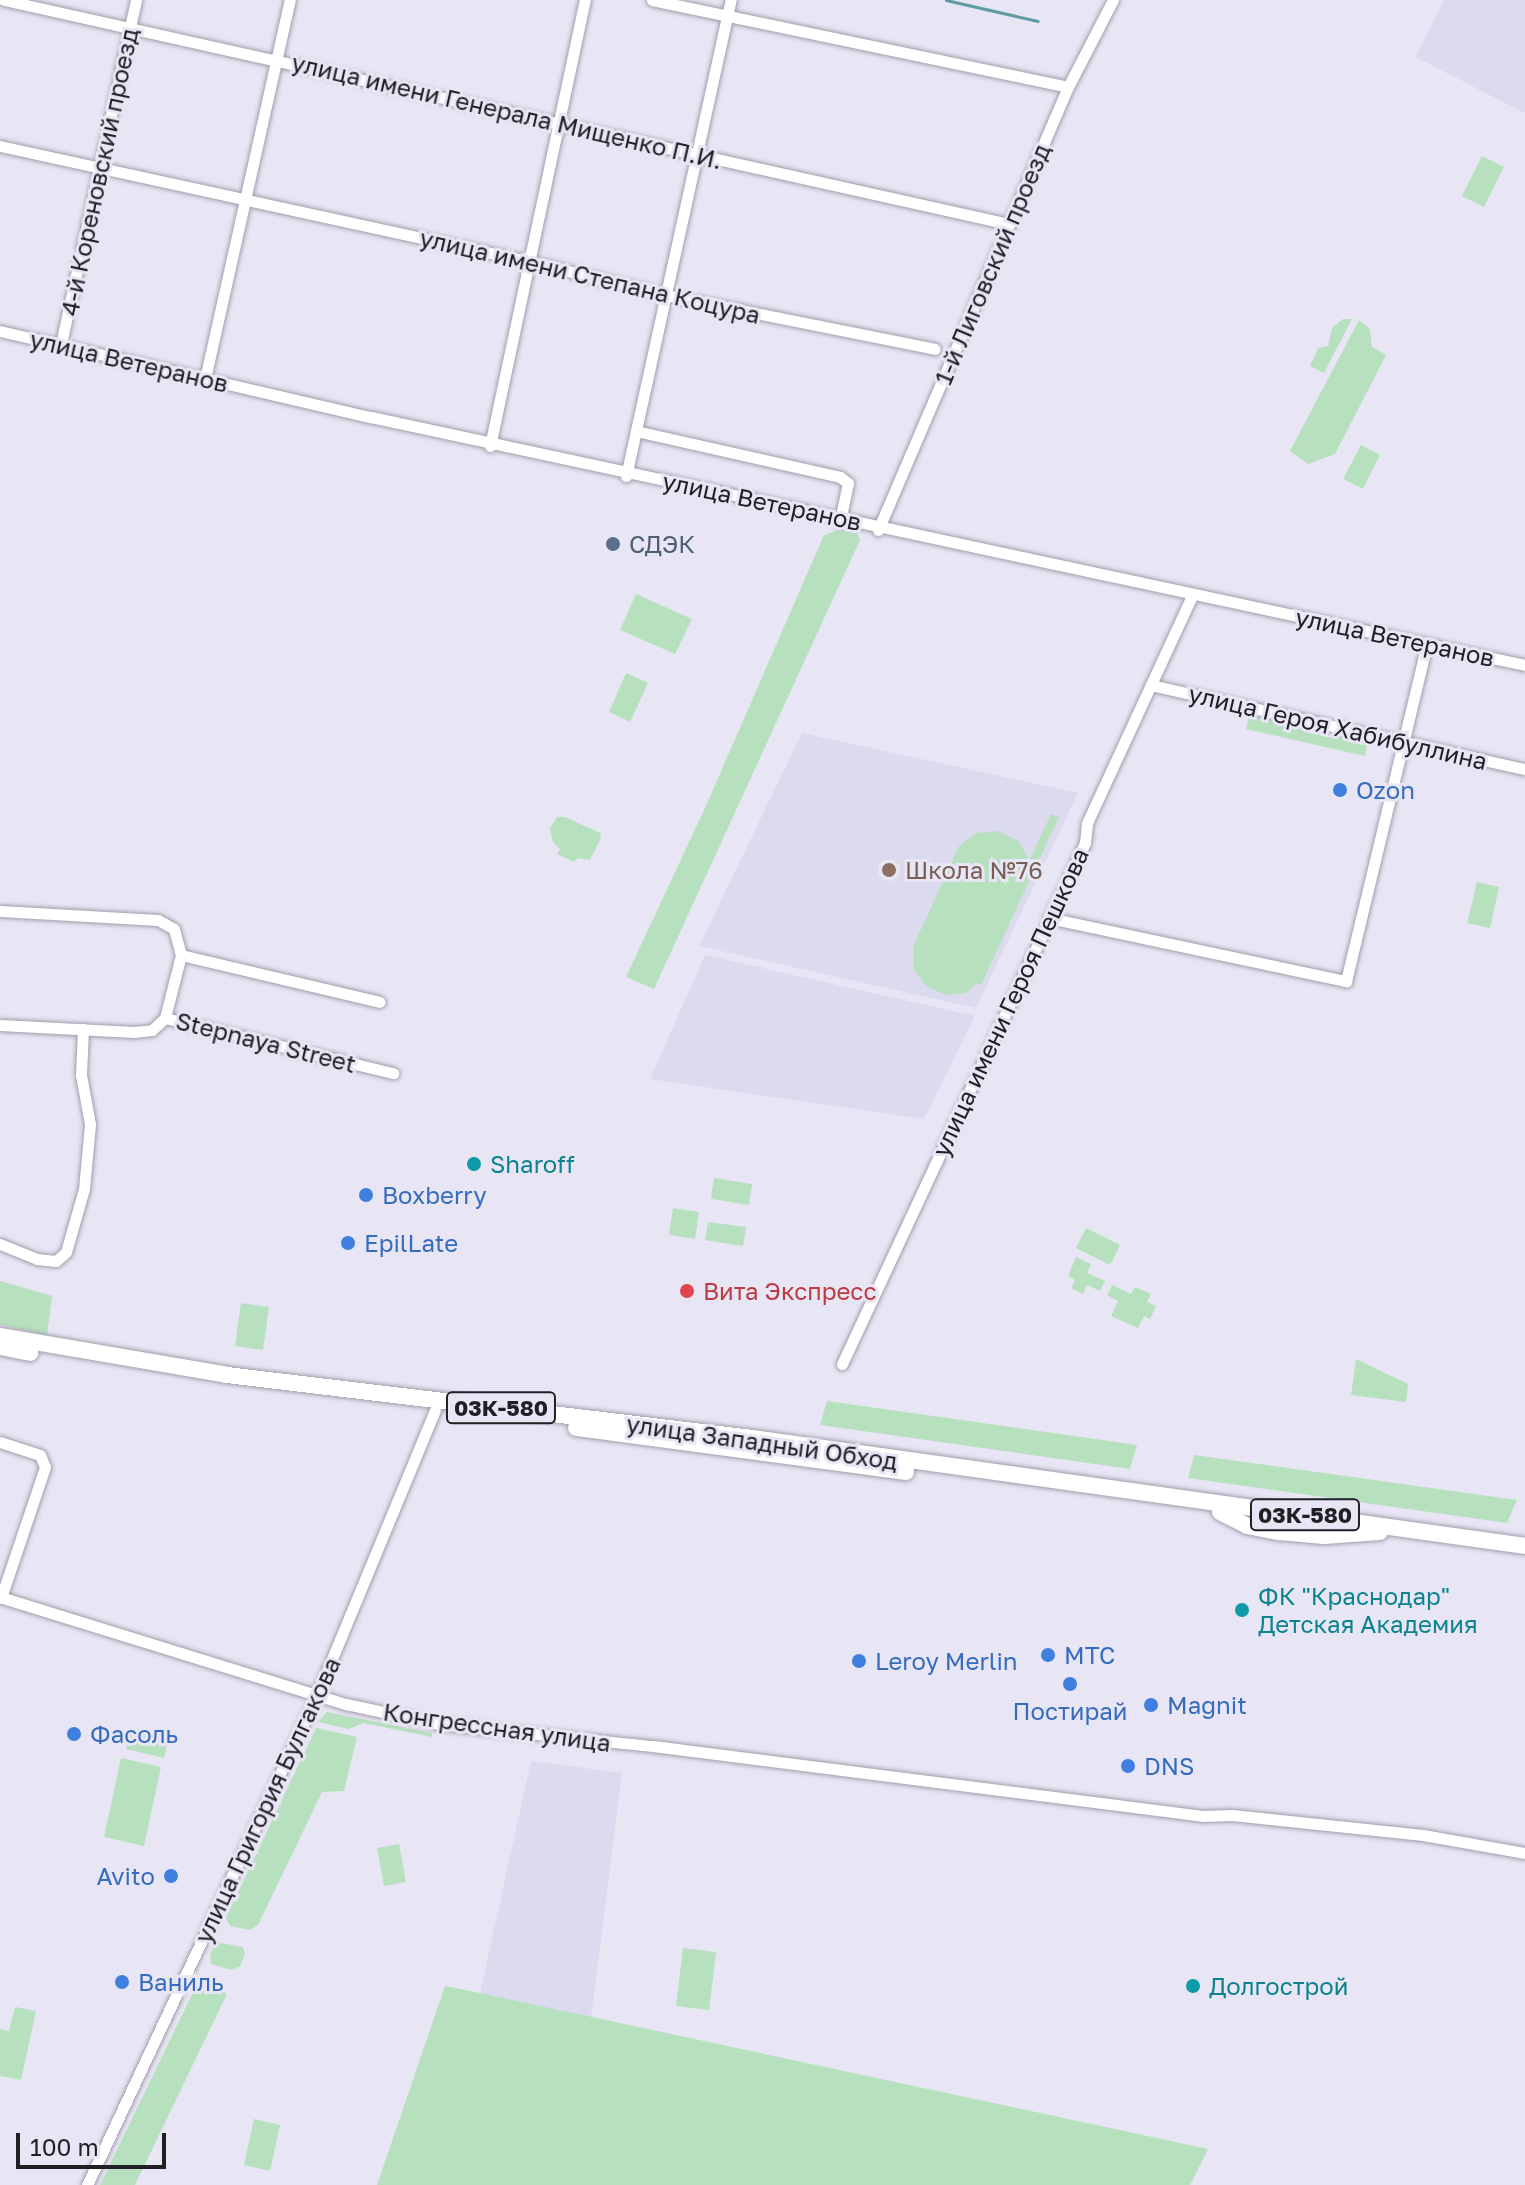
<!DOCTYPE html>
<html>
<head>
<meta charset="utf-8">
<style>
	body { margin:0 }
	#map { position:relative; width:1525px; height:2185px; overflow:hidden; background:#e8e6f4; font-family:"Golos Text",sans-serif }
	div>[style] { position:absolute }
	.built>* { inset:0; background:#dcdaef }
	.green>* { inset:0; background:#b7e0bf }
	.stream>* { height:3px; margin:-1.5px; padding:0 1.5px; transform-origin:1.5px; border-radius:1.5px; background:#5f9ba1 }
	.roads { filter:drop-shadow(0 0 2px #a09fac) drop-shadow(0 0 2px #a09fac) }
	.minor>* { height:11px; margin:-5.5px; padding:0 5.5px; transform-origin:5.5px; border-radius:5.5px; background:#fff }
	.highway>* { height:16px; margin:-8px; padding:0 8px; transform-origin:8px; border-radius:8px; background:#fff }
	.dots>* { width:22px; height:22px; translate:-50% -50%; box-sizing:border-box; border:4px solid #e8e6f4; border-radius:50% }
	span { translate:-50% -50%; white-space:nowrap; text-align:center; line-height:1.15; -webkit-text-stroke:6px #e8e6f4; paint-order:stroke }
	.shield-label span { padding:2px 6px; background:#e8e6f4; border:2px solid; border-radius:6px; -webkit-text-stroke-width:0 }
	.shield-label { font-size:22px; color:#1f1f24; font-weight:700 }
	.street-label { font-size:24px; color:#1f1f24 }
	.service-label { font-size:24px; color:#4e5e75 }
	.left { translate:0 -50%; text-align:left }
	.shop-label { font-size:24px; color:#366cbe }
	.right { translate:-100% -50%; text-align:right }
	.education-label { font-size:24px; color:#785e54 }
	.culture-label { font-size:24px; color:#0d838f }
	.health-label { font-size:24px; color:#be3a42 }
	.scale { position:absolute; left:16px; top:2133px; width:150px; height:36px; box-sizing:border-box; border:4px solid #1f1f24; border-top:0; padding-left:10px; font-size:24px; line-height:28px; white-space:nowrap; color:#1f1f24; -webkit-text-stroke:6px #e8e6f4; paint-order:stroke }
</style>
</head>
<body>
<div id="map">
	<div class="built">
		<div style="clip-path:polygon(1444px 0,1525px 0,1525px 113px,1415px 57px)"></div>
		<div style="clip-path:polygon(802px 733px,1078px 793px,976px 1008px,699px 946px)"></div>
		<div style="clip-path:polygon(705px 955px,975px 1016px,924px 1119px,650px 1079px)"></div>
		<div style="clip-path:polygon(531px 1761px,622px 1773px,591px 2018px,480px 1993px)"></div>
	</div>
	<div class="green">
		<div style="clip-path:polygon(1482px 156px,1504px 167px,1484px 207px,1462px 196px)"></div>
		<div style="clip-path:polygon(1343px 319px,1352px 319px,1324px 373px,1310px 366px,1318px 348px,1328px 346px,1332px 328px)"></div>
		<div style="clip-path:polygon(1359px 320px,1370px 329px,1372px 347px,1386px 355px,1335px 454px,1308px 464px,1290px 451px)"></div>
		<div style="clip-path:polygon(1361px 445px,1380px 455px,1363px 489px,1343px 479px)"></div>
		<div style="clip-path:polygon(854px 525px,860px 540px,654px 989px,626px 977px,705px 808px,824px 535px)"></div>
		<div style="clip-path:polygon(636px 594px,692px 619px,675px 654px,620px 630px)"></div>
		<div style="clip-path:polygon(626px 673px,648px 683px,630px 722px,609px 712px)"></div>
		<div style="clip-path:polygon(1249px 715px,1368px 742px,1365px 756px,1246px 729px)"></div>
		<div style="clip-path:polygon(1051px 814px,1059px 817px,981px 985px,977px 983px,966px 993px,945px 995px,926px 986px,914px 970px,913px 947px,959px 846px,977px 833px,997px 831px,1019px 841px,1029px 861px)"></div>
		<div style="clip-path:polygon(557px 817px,565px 817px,600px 833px,601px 838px,590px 860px,578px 858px,574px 862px,557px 854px,560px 849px,553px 842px,550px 828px)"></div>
		<div style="clip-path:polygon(1477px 882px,1499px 887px,1490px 928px,1467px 923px)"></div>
		<div style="clip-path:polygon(714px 1178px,752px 1184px,749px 1205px,711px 1199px)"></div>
		<div style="clip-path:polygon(673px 1208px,699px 1212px,695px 1239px,669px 1235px)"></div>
		<div style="clip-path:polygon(708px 1222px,746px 1227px,743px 1246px,705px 1240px)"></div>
		<div style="clip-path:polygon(1086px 1228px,1120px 1245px,1110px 1265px,1076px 1248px)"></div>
		<div style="clip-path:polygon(1076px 1257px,1091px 1264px,1087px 1273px,1105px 1281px,1100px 1291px,1087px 1285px,1083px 1294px,1071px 1288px,1075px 1280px,1068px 1276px)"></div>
		<div style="clip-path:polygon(0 1281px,52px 1296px,47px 1335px,0 1325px)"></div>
		<div style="clip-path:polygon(1112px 1285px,1131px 1294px,1135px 1287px,1151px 1294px,1147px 1302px,1156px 1306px,1150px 1319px,1144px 1316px,1138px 1328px,1111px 1316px,1118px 1301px,1107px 1295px)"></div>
		<div style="clip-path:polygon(241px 1303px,269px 1307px,263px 1350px,235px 1346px)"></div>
		<div style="clip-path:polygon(1356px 1359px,1408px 1384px,1406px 1402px,1351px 1395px)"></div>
		<div style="clip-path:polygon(827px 1401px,1137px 1445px,1130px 1469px,820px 1425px)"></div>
		<div style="clip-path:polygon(1194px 1455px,1517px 1500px,1507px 1523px,1188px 1478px)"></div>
		<div style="clip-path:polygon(327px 1712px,432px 1733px,432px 1737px,363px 1723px,349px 1729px,318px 1722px)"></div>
		<div style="clip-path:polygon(130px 1727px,169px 1736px,164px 1758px,126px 1749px)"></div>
		<div style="clip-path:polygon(316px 1728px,357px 1737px,344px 1791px,322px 1792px,258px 1925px,250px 1930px,230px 1926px,226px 1918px)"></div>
		<div style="clip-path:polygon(121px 1758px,161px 1767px,144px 1846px,104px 1837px)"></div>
		<div style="clip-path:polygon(399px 1844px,406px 1882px,384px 1886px,377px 1848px)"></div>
		<div style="clip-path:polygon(216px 1942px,243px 1947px,245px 1954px,240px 1966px,231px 1970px,211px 1964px,210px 1954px)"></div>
		<div style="clip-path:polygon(683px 1948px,716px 1952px,709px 2010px,676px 2006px)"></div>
		<div style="clip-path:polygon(196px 1986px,225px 1992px,226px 1996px,135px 2185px,100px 2185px)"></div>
		<div style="clip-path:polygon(445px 1986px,480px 1993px,1208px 2149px,1190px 2185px,377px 2185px)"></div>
		<div style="clip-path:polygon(15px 2007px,36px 2011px,21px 2080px,0 2076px,0 2029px,9px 2031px)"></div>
		<div style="clip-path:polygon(254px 2119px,280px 2125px,270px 2171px,244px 2165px)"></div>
	</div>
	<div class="stream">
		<div style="left:946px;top:0;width:94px;rotate:12.9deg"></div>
	</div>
	<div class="roads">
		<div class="minor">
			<div style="left:4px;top:0;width:1030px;rotate:12.57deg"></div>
			<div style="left:652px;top:0;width:425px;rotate:11.8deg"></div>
			<div style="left:0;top:146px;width:539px;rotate:12.31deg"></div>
			<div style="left:527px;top:261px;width:142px;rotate:13.8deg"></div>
			<div style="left:665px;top:295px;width:275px;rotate:11.3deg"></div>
			<div style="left:0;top:331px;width:381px;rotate:13.1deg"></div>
			<div style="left:371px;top:417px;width:1180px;rotate:12.13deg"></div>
			<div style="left:61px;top:344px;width:352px;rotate:-77.7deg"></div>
			<div style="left:205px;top:379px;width:388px;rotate:-77.4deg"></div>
			<div style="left:636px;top:431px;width:209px;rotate:12.7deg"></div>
			<div style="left:840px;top:477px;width:10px;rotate:37deg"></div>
			<div style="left:848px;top:483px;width:40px;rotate:102deg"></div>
			<div style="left:490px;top:446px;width:456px;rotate:-78deg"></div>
			<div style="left:626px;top:476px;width:487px;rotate:-77.6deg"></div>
			<div style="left:878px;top:530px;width:482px;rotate:-66.8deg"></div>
			<div style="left:1068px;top:87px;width:98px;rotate:-62.7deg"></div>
			<div style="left:1151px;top:685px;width:383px;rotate:12.7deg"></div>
			<div style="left:0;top:911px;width:158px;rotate:3.3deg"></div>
			<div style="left:158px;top:920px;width:18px;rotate:29deg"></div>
			<div style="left:174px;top:929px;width:27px;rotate:75deg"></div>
			<div style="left:181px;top:955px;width:65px;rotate:104.3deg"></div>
			<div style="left:1049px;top:918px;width:304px;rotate:12deg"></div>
			<div style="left:1346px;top:981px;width:343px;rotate:-76.5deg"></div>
			<div style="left:181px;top:955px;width:204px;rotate:13.3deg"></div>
			<div style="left:0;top:1025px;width:134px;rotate:3deg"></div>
			<div style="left:134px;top:1032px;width:18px;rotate:-6deg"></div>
			<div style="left:152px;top:1030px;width:18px;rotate:-43deg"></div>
			<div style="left:165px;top:1018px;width:235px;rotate:13.6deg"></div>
			<div style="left:0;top:1244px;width:40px;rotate:22deg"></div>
			<div style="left:37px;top:1259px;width:19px;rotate:6deg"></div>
			<div style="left:56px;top:1261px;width:13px;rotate:-42deg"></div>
			<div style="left:66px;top:1252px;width:66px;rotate:-74.1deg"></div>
			<div style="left:84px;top:1189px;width:65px;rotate:-84.7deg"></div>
			<div style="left:90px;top:1124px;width:50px;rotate:-100.4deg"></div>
			<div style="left:81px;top:1075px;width:46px;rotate:-87.5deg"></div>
			<div style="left:842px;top:1364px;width:575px;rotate:-65deg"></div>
			<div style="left:1085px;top:843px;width:20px;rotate:-84deg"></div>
			<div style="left:1087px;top:823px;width:250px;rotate:-65.2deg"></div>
			<div style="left:0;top:1442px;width:42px;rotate:18deg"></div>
			<div style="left:40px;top:1455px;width:13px;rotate:67deg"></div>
			<div style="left:45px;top:1467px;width:138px;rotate:108.6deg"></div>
			<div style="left:0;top:1597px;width:362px;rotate:17.2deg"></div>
			<div style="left:346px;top:1704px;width:95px;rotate:12.1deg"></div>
			<div style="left:439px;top:1724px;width:215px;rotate:5.9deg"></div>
			<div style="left:653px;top:1746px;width:554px;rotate:7.25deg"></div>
			<div style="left:1203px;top:1816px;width:29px;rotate:-2deg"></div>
			<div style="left:1232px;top:1815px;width:192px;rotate:6deg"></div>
			<div style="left:1423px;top:1835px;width:104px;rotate:10deg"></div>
			<div style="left:87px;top:2185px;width:541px;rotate:-64.86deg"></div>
			<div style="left:317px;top:1695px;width:308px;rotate:-67.5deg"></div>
		</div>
		<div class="highway">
			<div style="left:0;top:1336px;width:230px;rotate:9.7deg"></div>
			<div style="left:227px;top:1375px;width:529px;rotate:6.84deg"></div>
			<div style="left:752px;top:1438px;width:781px;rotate:7.95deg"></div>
			<div style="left:0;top:1347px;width:31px;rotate:11deg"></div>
			<div style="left:576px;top:1428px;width:333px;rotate:7.6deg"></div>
			<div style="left:1220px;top:1512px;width:30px;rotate:27deg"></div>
			<div style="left:1247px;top:1526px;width:33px;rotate:11deg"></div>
			<div style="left:1279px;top:1532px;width:45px;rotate:5.1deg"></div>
			<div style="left:1324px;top:1536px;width:56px;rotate:-4.1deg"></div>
		</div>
	</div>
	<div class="dots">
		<div style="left:613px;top:544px;background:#5c6f8a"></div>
		<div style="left:1340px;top:790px;background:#3f7fe0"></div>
		<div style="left:889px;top:870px;background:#8d6e63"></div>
		<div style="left:474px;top:1164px;background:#0f9aa8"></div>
		<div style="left:366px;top:1195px;background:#3f7fe0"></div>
		<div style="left:348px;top:1243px;background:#3f7fe0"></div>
		<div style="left:687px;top:1291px;background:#e0444e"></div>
		<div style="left:1242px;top:1610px;background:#0f9aa8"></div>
		<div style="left:1048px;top:1655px;background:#3f7fe0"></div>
		<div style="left:859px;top:1661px;background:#3f7fe0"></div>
		<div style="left:1070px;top:1684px;background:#3f7fe0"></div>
		<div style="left:1151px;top:1705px;background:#3f7fe0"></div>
		<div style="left:74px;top:1734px;background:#3f7fe0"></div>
		<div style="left:1128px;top:1766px;background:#3f7fe0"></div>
		<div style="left:171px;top:1876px;background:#3f7fe0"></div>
		<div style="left:122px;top:1982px;background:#3f7fe0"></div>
		<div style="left:1193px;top:1986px;background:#0f9aa8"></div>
	</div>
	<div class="shield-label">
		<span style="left:501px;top:1408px">03К-580</span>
		<span style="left:1305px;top:1515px">03К-580</span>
	</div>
	<div class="street-label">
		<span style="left:507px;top:111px;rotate:13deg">улица имени Генерала Мищенко П.И.</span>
		<span style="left:99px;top:172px;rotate:-78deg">4-й Кореновский проезд</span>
		<span style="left:992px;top:264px;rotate:-67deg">1-й Лиговский проезд</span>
		<span style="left:590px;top:276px;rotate:13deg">улица имени Степана Коцура</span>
		<span style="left:129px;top:361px;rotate:13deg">улица Ветеранов</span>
		<span style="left:762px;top:501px;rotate:12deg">улица Ветеранов</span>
		<span style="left:1395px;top:637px;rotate:12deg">улица Ветеранов</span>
		<span style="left:1338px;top:727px;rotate:13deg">улица Героя Хабибуллина</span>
		<span style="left:1010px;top:1002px;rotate:-65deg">улица имени Героя Пешкова</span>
		<span style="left:266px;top:1042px;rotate:14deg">Stepnaya Street</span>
		<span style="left:762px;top:1442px;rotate:8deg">улица Западный Обход</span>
		<span style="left:497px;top:1727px;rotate:8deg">Конгрессная улица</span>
		<span style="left:267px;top:1800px;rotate:-65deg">улица Григория Булгакова</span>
	</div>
	<div class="service-label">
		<span class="left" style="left:629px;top:544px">СДЭК</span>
	</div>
	<div class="shop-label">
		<span class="left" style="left:1356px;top:790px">Ozon</span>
		<span class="left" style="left:382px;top:1195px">Boxberry</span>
		<span class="left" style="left:364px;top:1243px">EpilLate</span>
		<span class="left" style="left:1064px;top:1655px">МТС</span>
		<span class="left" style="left:875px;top:1661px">Leroy Merlin</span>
		<span class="left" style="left:1167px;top:1705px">Magnit</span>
		<span style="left:1070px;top:1711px">Постирай</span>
		<span class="left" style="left:90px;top:1734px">Фасоль</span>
		<span class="left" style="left:1144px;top:1766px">DNS</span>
		<span class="right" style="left:155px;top:1876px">Avito</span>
		<span class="left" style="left:138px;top:1982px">Ваниль</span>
	</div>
	<div class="education-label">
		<span class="left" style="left:905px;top:870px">Школа №76</span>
	</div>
	<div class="culture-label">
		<span class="left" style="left:490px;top:1164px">Sharoff</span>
		<span class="left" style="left:1258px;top:1610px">ФК "Краснодар"<br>Детская Академия</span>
		<span class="left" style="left:1209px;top:1986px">Долгострой</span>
	</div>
	<div class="health-label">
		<span class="left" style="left:703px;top:1291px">Вита Экспресс</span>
	</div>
	<div class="scale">100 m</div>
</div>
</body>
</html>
